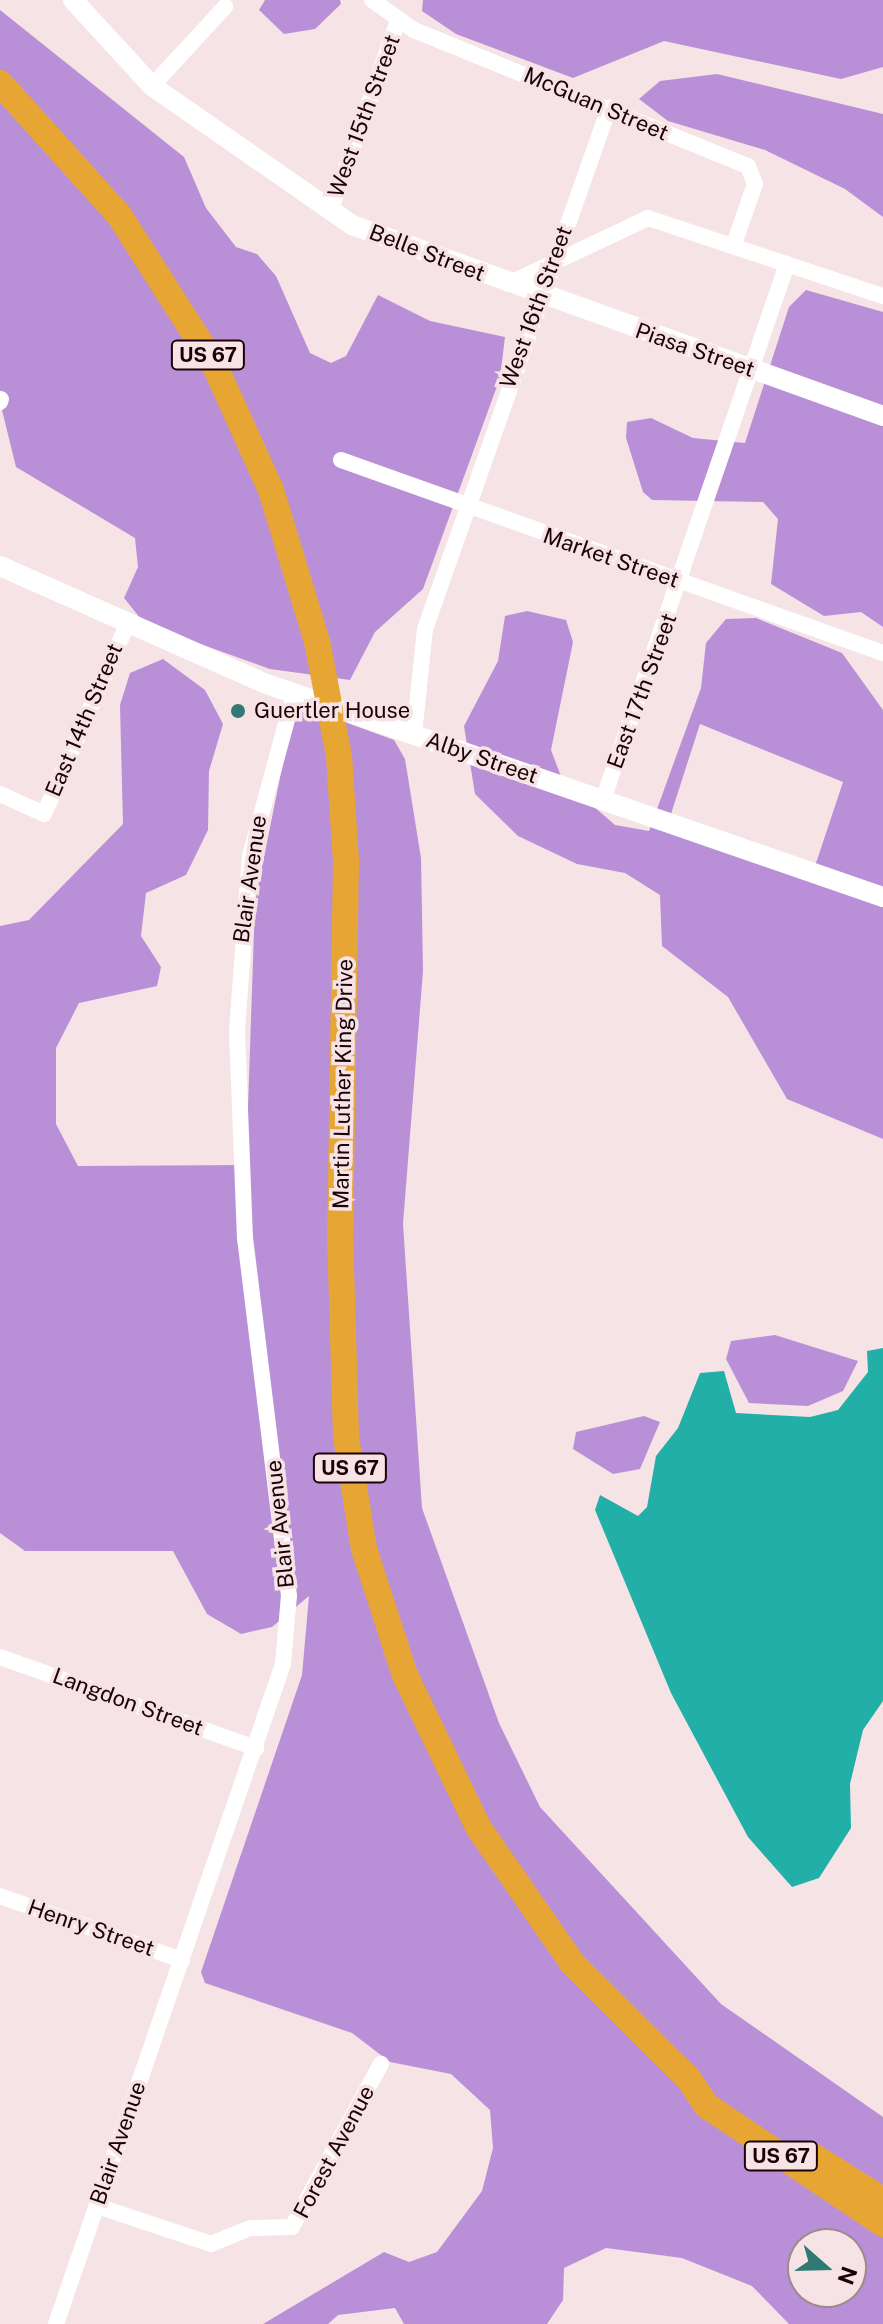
<!DOCTYPE html>
<html>
<head>
<meta charset="utf-8">
<style>
	body { margin:0 }
	#map { position:relative; width:883px; height:2324px; overflow:hidden; background:#f5e3e5; font-family:"Public Sans",sans-serif }
	div>[style] { position:absolute }
	.forest>* { inset:0; background:#b990d8 }
	.water>* { inset:0; background:#22afa8 }
	.minor>* { height:16px; margin:-8px; padding:0 8px; transform-origin:8px; border-radius:8px; background:#fff }
	.tertiary>* { height:20px; margin:-10px; padding:0 10px; transform-origin:10px; border-radius:10px; background:#fff }
	.trunk>* { height:26px; margin:-13px; padding:0 13px; transform-origin:13px; border-radius:13px; background:#e7a633 }
	.dots>* { width:22px; height:22px; translate:-50% -50%; box-sizing:border-box; border:4px solid #f5e3e5; border-radius:50% }
	span { translate:-50% -50%; white-space:nowrap; text-align:center; line-height:1.15; -webkit-text-stroke:7px #f5e3e5; paint-order:stroke }
	.shield-label span { padding:2px 6px; background:#f5e3e5; border:2px solid; border-radius:6px; -webkit-text-stroke-width:0 }
	.shield-label { font-size:20px; color:#1c0207; font-weight:700 }
	.street-label { font-size:22px; color:#1c0207 }
	.poi-label { font-size:22px; color:#1c0207 }
	.left { translate:0 -50%; text-align:left }
	.north { position:absolute; left:787px; top:2228px; width:80px; height:80px; box-sizing:border-box; background:#f5e3e5; border:2px solid #9e898c; border-radius:50%; rotate:110deg; font-size:22px; font-weight:700; line-height:32px; text-align:center; color:#1c0207 }
	.north::after { content:''; display:block; margin:auto; width:28px; height:36px; background:#307974; clip-path:polygon(50% 0,100% 100%,50% 72%,0 100%) }
</style>
</head>
<body>
<div id="map">
	<div class="forest">
		<div style="clip-path:polygon(265px 0,340px 0,341px 4px,315px 29px,284px 34px,259px 10px)"></div>
		<div style="clip-path:polygon(423px 0,883px 0,883px 67px,841px 79px,664px 41px,573px 78px,456px 34px,422px 11px)"></div>
		<div style="clip-path:polygon(0 10px,184px 157px,206px 208px,236px 247px,257px 254px,276px 276px,310px 353px,331px 363px,346px 356px,378px 295px,430px 321px,505px 337px,500px 378px,423px 589px,375px 632px,350px 680px,270px 669px,145px 624px,124px 598px,138px 567px,135px 538px,16px 467px,0 402px)"></div>
		<div style="clip-path:polygon(717px 74px,883px 114px,883px 217px,845px 189px,765px 150px,668px 121px,639px 99px,660px 81px)"></div>
		<div style="clip-path:polygon(806px 290px,883px 312px,883px 627px,861px 612px,824px 616px,771px 584px,778px 519px,763px 502px,652px 500px,643px 492px,626px 438px,627px 422px,651px 418px,693px 438px,745px 443px,789px 307px)"></div>
		<div style="clip-path:polygon(evenodd,527px 611px,566px 620px,573px 642px,551px 750px,562px 779px,615px 825px,649px 831px,701px 688px,706px 643px,726px 619px,756px 618px,842px 653px,883px 710px,883px 1139px,787px 1099px,728px 997px,662px 946px,660px 895px,625px 873px,577px 864px,518px 836px,475px 794px,464px 726px,498px 661px,505px 616px,527px 611px,700px 724px,843px 782px,815px 866px,670px 817px,700px 724px)"></div>
		<div style="clip-path:polygon(evenodd,163px 659px,205px 690px,223px 724px,209px 771px,208px 830px,186px 875px,146px 893px,141px 936px,161px 967px,157px 986px,79px 1003px,56px 1048px,56px 1124px,78px 1166px,246px 1165px,255px 902px,291px 723px,301px 706px,394px 740px,405px 759px,421px 858px,423px 971px,403px 1224px,422px 1508px,499px 1723px,540px 1807px,721px 2004px,883px 2117px,883px 2324px,789px 2324px,752px 2286px,682px 2258px,606px 2248px,564px 2268px,563px 2300px,547px 2324px,404px 2324px,395px 2308px,338px 2315px,328px 2324px,263px 2324px,384px 2252px,409px 2262px,437px 2252px,482px 2191px,493px 2148px,490px 2110px,451px 2074px,390px 2062px,352px 2033px,205px 1983px,201px 1972px,302px 1675px,309px 1596px,272px 1627px,241px 1634px,207px 1614px,173px 1551px,25px 1551px,0 1533px,0 926px,29px 920px,123px 824px,120px 705px,130px 673px,163px 659px,803px 2244px,851px 2244px,851px 2292px,803px 2292px,803px 2244px)"></div>
		<div style="clip-path:polygon(775px 1335px,858px 1361px,843px 1391px,808px 1406px,749px 1403px,726px 1359px,731px 1341px)"></div>
		<div style="clip-path:polygon(644px 1416px,660px 1422px,640px 1469px,613px 1474px,573px 1449px,576px 1432px)"></div>
	</div>
	<div class="water">
		<div style="clip-path:polygon(883px 1348px,883px 1701px,863px 1730px,850px 1784px,851px 1828px,819px 1878px,792px 1887px,748px 1837px,671px 1693px,595px 1510px,600px 1495px,638px 1516px,647px 1507px,656px 1456px,678px 1428px,700px 1373px,724px 1371px,736px 1413px,810px 1417px,838px 1410px,868px 1372px,867px 1351px)"></div>
	</div>
	<div class="minor">
		<div style="left:372px;top:0;width:52px;rotate:35.5deg"></div>
		<div style="left:414px;top:30px;width:361px;rotate:22.2deg"></div>
		<div style="left:748px;top:166px;width:19px;rotate:69deg"></div>
		<div style="left:755px;top:184px;width:64px;rotate:109.3deg"></div>
		<div style="left:152px;top:86px;width:108px;rotate:-47.3deg"></div>
		<div style="left:330px;top:212px;width:203px;rotate:-70.4deg"></div>
		<div style="left:508px;top:284px;width:155px;rotate:-25.2deg"></div>
		<div style="left:648px;top:218px;width:248px;rotate:18.4deg"></div>
		<div style="left:0;top:402px;width:3px;rotate:-72deg"></div>
		<div style="left:341px;top:460px;width:575px;rotate:19.6deg"></div>
		<div style="left:414px;top:735px;width:107px;rotate:-84.1deg"></div>
		<div style="left:425px;top:629px;width:553px;rotate:-70.55deg"></div>
		<div style="left:0;top:794px;width:48px;rotate:24.4deg"></div>
		<div style="left:44px;top:814px;width:204px;rotate:-66.3deg"></div>
		<div style="left:603px;top:800px;width:567px;rotate:-71.05deg"></div>
		<div style="left:0;top:1657px;width:272px;rotate:19.6deg"></div>
		<div style="left:0;top:1896px;width:193px;rotate:19.4deg"></div>
		<div style="left:97px;top:2206px;width:120px;rotate:18.4deg"></div>
		<div style="left:211px;top:2244px;width:42px;rotate:-22.3deg"></div>
		<div style="left:250px;top:2228px;width:42px;rotate:-1.4deg"></div>
		<div style="left:292px;top:2227px;width:186px;rotate:-61.4deg"></div>
		<div style="left:56px;top:2324px;width:698px;rotate:-71.02deg"></div>
		<div style="left:283px;top:1664px;width:68px;rotate:-85deg"></div>
		<div style="left:289px;top:1596px;width:360px;rotate:-97deg"></div>
		<div style="left:245px;top:1239px;width:208px;rotate:-92.2deg"></div>
		<div style="left:237px;top:1031px;width:175px;rotate:-85.8deg"></div>
		<div style="left:250px;top:856px;width:168px;rotate:-74.8deg"></div>
	</div>
	<div class="tertiary">
		<div style="left:73px;top:0;width:117px;rotate:47.4deg"></div>
		<div style="left:152px;top:86px;width:244px;rotate:34.8deg"></div>
		<div style="left:352px;top:225px;width:564px;rotate:19.78deg"></div>
		<div style="left:0;top:566px;width:289px;rotate:23.9deg"></div>
		<div style="left:264px;top:683px;width:655px;rotate:19.07deg"></div>
	</div>
	<div class="trunk">
		<div style="left:0;top:83px;width:178px;rotate:48deg"></div>
		<div style="left:119px;top:215px;width:177px;rotate:57.5deg"></div>
		<div style="left:214px;top:364px;width:138px;rotate:65.7deg"></div>
		<div style="left:271px;top:490px;width:158px;rotate:73.1deg"></div>
		<div style="left:317px;top:641px;width:117px;rotate:79.2deg"></div>
		<div style="left:339px;top:756px;width:105px;rotate:86.2deg"></div>
		<div style="left:346px;top:861px;width:372px;rotate:90.9deg"></div>
		<div style="left:340px;top:1233px;width:204px;rotate:88.3deg"></div>
		<div style="left:346px;top:1437px;width:113px;rotate:80.9deg"></div>
		<div style="left:364px;top:1549px;width:133px;rotate:72deg"></div>
		<div style="left:405px;top:1675px;width:169px;rotate:64.3deg"></div>
		<div style="left:478px;top:1827px;width:165px;rotate:55.3deg"></div>
		<div style="left:572px;top:1963px;width:163px;rotate:44.8deg"></div>
		<div style="left:688px;top:2078px;width:34px;rotate:56deg"></div>
		<div style="left:707px;top:2106px;width:212px;rotate:33.8deg"></div>
		<div style="left:813px;top:2156px;width:83px;rotate:32.2deg"></div>
	</div>
	<div class="dots">
		<div style="left:238px;top:711px;background:#307974"></div>
	</div>
	<div class="shield-label">
		<span style="left:208px;top:355px">US 67</span>
		<span style="left:350px;top:1468px">US 67</span>
		<span style="left:781px;top:2156px">US 67</span>
	</div>
	<div class="street-label">
		<span style="left:596px;top:104px;rotate:23deg">McGuan Street</span>
		<span style="left:364px;top:116px;rotate:-70deg">West 15th Street</span>
		<span style="left:427px;top:253px;rotate:21deg">Belle Street</span>
		<span style="left:536px;top:307px;rotate:-70deg">West 16th Street</span>
		<span style="left:695px;top:350px;rotate:19deg">Piasa Street</span>
		<span style="left:611px;top:558px;rotate:19deg">Market Street</span>
		<span style="left:642px;top:691px;rotate:-70deg">East 17th Street</span>
		<span style="left:84px;top:720px;rotate:-67deg">East 14th Street</span>
		<span style="left:482px;top:758px;rotate:19deg">Alby Street</span>
		<span style="left:250px;top:879px;rotate:-82deg">Blair Avenue</span>
		<span style="left:343px;top:1084px;rotate:-89deg">Martin Luther King Drive</span>
		<span style="left:280px;top:1524px;rotate:-96deg">Blair Avenue</span>
		<span style="left:128px;top:1702px;rotate:20deg">Langdon Street</span>
		<span style="left:91px;top:1928px;rotate:19deg">Henry Street</span>
		<span style="left:118px;top:2143px;rotate:-71deg">Blair Avenue</span>
		<span style="left:334px;top:2152px;rotate:-62deg">Forest Avenue</span>
	</div>
	<div class="poi-label">
		<span class="left" style="left:254px;top:711px">Guertler House</span>
	</div>
	<div class="north">N</div>
</div>
</body>
</html>
